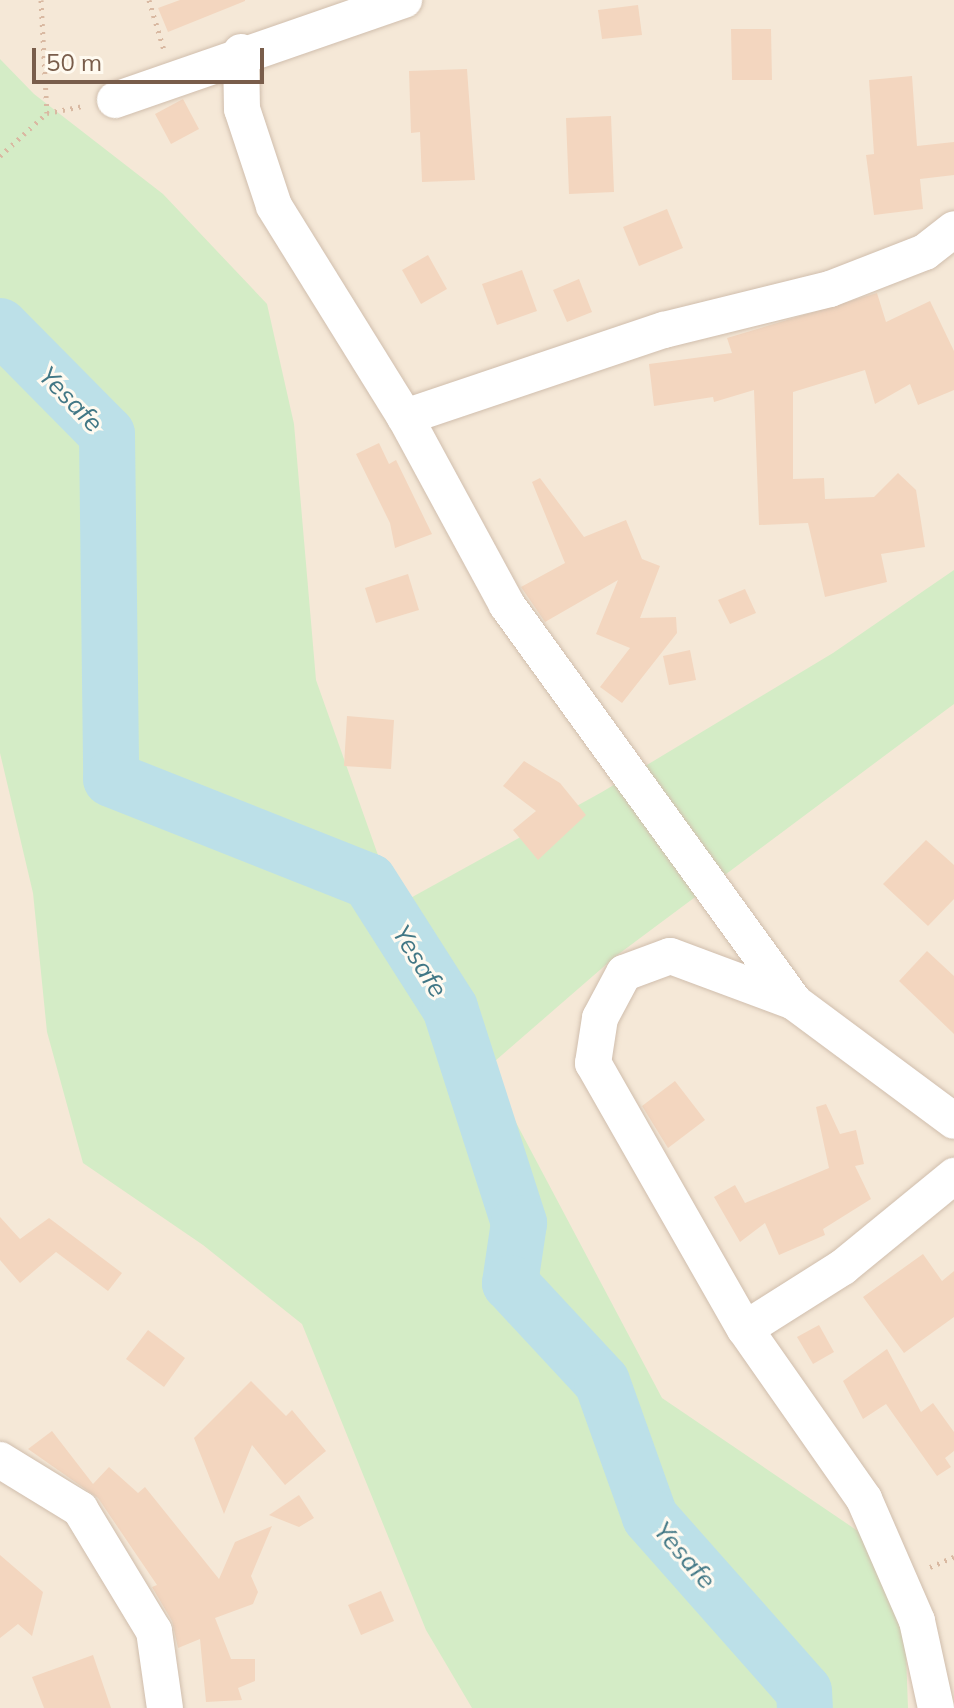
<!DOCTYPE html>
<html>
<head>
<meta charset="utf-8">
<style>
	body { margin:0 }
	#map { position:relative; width:954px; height:1708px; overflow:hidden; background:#fdf6e9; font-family:Mulish,sans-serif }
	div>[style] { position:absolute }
	.residential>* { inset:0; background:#f5e8d7 }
	.green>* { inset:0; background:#d4ecc6 }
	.river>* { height:56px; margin:-28px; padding:0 28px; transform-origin:28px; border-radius:28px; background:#bce0e8 }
	.building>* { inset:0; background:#f3d6bf }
	.path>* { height:5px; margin-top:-2.5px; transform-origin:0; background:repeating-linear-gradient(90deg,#d9b9a2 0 2px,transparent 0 8px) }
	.roads { filter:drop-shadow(0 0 2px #d0bead) drop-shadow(0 0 2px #d0bead) }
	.minor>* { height:36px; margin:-18px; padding:0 18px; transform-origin:18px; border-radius:18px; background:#fff }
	span { translate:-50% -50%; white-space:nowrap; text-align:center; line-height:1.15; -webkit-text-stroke:6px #fffaf0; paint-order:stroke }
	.water-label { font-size:26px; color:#417785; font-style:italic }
	.scale { position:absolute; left:32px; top:48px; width:232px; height:36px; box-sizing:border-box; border:4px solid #795d4b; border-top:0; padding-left:10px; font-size:24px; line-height:28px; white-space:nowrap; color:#795d4b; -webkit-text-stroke:6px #fffaf0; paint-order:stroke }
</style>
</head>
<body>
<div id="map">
	<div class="residential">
		<div style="clip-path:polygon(0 0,954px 0,954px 1708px,0 1708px)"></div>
	</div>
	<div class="green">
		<div style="clip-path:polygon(0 59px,34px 94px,163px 194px,267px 304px,294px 424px,316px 680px,396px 906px,602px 792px,833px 653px,954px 570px,954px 704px,616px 956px,487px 1068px,662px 1398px,874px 1542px,904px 1600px,908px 1708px,472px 1708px,426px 1630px,302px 1324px,203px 1245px,83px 1163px,47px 1032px,33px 893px,0 753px)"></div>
	</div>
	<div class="river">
		<div style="left:0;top:326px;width:152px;rotate:45.3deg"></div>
		<div style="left:107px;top:434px;width:345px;rotate:89.3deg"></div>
		<div style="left:111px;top:779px;width:277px;rotate:21.6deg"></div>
		<div style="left:369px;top:881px;width:151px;rotate:57.5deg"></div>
		<div style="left:450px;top:1008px;width:226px;rotate:72.2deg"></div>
		<div style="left:519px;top:1223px;width:61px;rotate:98.5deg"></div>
		<div style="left:510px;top:1283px;width:135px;rotate:47.1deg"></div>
		<div style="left:602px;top:1382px;width:143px;rotate:70.4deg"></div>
		<div style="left:650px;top:1517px;width:232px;rotate:48.5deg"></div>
		<div style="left:804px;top:1691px;width:17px;rotate:87deg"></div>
	</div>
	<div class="building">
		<div style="clip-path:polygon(180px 0,245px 0,245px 1px,168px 32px,158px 8px)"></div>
		<div style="clip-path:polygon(638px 5px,642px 35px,602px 39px,598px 10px)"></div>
		<div style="clip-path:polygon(731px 29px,771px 29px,772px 80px,732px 80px)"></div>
		<div style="clip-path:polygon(467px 69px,475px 180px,422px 182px,420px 132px,411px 133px,409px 71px)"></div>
		<div style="clip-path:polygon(912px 76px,917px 146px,954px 142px,954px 175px,920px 179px,923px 209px,874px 215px,866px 155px,874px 154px,869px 80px)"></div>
		<div style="clip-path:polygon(183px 99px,199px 129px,171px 144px,155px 114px)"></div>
		<div style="clip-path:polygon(611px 116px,614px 192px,569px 194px,566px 118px)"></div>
		<div style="clip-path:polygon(667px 209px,683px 248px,639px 266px,623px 227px)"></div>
		<div style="clip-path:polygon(428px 255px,447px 289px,421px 304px,402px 270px)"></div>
		<div style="clip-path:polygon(522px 270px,537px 311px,497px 325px,482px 284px)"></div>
		<div style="clip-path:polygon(579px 279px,592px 312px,567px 322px,553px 290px)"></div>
		<div style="clip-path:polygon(877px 293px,886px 322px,930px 301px,954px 351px,954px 390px,918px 405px,910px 384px,875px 404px,865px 370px,793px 392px,793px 479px,824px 478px,825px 499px,874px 497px,898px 473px,916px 490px,925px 547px,881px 554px,887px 582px,825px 597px,808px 523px,759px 525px,754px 390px,714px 402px,713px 397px,654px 406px,649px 364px,732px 353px,727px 338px)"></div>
		<div style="clip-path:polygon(379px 443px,389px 464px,396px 460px,432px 534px,395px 548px,390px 523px,356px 454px)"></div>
		<div style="clip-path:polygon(540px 478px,584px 537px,626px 520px,642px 559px,660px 566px,640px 618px,676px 617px,677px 633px,622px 703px,600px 687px,630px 648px,596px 634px,618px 580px,545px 622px,521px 587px,565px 563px,532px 482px)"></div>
		<div style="clip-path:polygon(408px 574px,419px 610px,376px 623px,365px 588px)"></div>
		<div style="clip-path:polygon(745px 589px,756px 613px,730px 624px,718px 600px)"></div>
		<div style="clip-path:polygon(690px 650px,696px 680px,669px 685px,663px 656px)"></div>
		<div style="clip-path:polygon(347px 716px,394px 720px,391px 769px,344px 766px)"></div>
		<div style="clip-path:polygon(524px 761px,560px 783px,586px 815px,538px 860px,513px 830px,536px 811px,503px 786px)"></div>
		<div style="clip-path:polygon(926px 840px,954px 865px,954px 899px,928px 926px,883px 884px)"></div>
		<div style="clip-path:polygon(927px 951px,954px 976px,954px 1034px,899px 981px)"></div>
		<div style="clip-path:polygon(675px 1081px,705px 1120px,668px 1148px,642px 1106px)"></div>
		<div style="clip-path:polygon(826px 1104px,840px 1134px,856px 1130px,864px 1164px,855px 1166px,871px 1199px,823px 1229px,825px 1235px,779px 1255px,765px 1223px,740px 1242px,714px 1197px,735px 1185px,745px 1203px,829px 1168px,816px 1107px)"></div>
		<div style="clip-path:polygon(0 1217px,20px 1239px,49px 1218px,122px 1273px,108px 1291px,56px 1252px,20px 1283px,0 1260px)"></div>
		<div style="clip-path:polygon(923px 1254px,942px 1281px,954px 1271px,954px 1317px,904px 1353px,863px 1297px)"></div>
		<div style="clip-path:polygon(819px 1325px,834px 1352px,813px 1364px,797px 1337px)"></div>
		<div style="clip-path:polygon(148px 1330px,185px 1358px,164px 1387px,126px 1359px)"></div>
		<div style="clip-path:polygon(887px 1349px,921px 1412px,933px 1403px,954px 1432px,954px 1451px,945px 1458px,951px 1467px,937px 1476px,886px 1404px,863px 1419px,843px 1381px)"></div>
		<div style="clip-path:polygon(251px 1381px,286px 1416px,292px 1410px,326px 1451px,285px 1485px,252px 1445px,224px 1514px,194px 1438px)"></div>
		<div style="clip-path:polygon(52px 1431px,93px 1484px,109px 1467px,138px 1493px,145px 1487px,219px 1579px,235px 1542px,272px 1526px,251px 1576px,258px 1592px,253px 1604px,215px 1618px,231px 1659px,255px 1659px,255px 1681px,238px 1688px,242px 1700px,206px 1702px,200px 1639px,178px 1648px,172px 1621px,152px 1587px,157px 1585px,98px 1498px,28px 1449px)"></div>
		<div style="clip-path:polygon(299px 1495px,314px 1518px,299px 1527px,269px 1515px)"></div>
		<div style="clip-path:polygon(0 1555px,43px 1592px,32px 1636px,18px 1624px,0 1638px)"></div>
		<div style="clip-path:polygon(381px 1591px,394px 1621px,361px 1635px,348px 1605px)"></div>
		<div style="clip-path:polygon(93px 1655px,111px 1708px,44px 1708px,32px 1677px)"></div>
	</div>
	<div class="path">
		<div style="left:41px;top:0;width:113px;rotate:87deg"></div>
		<div style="left:149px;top:0;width:52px;rotate:73.3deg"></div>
		<div style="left:0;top:156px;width:64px;rotate:-42.5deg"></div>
		<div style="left:47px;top:113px;width:36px;rotate:-11deg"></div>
		<div style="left:930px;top:1567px;width:26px;rotate:-23deg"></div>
	</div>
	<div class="roads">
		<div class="minor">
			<div style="left:241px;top:52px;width:57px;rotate:89deg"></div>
			<div style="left:242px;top:109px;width:102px;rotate:71.7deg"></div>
			<div style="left:274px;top:206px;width:248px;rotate:58.2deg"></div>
			<div style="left:405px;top:417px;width:214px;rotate:61.5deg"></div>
			<div style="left:507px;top:605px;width:490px;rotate:54.1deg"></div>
			<div style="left:794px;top:1002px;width:199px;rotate:36.6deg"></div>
			<div style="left:115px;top:100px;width:306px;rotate:-19.1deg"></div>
			<div style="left:405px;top:417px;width:273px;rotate:-18.6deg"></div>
			<div style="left:664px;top:330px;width:171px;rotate:-13.9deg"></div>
			<div style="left:830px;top:289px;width:102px;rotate:-21.3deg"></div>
			<div style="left:925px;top:252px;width:37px;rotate:-38deg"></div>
			<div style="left:794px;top:1002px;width:132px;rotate:-159.6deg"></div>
			<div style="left:670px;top:956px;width:49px;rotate:159.7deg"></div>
			<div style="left:624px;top:973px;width:51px;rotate:118.1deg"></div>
			<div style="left:600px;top:1018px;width:46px;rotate:98.8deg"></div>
			<div style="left:593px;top:1063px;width:306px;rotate:60.3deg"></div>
			<div style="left:745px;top:1329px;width:208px;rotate:55deg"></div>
			<div style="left:864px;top:1499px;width:133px;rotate:66.5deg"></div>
			<div style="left:917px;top:1621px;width:89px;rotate:77.7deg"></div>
			<div style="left:745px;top:1329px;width:116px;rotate:-32.3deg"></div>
			<div style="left:843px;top:1267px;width:144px;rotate:-39.3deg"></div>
			<div style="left:0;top:1460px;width:94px;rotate:31.5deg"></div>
			<div style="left:80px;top:1509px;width:143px;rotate:58.8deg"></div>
			<div style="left:154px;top:1631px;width:78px;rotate:81.9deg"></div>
		</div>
	</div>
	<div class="water-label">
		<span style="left:71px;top:399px;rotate:46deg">Yesafe</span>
		<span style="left:420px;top:961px;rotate:58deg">Yesafe</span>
		<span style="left:685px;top:1555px;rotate:49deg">Yesafe</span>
	</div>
	<div class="scale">50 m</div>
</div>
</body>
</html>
